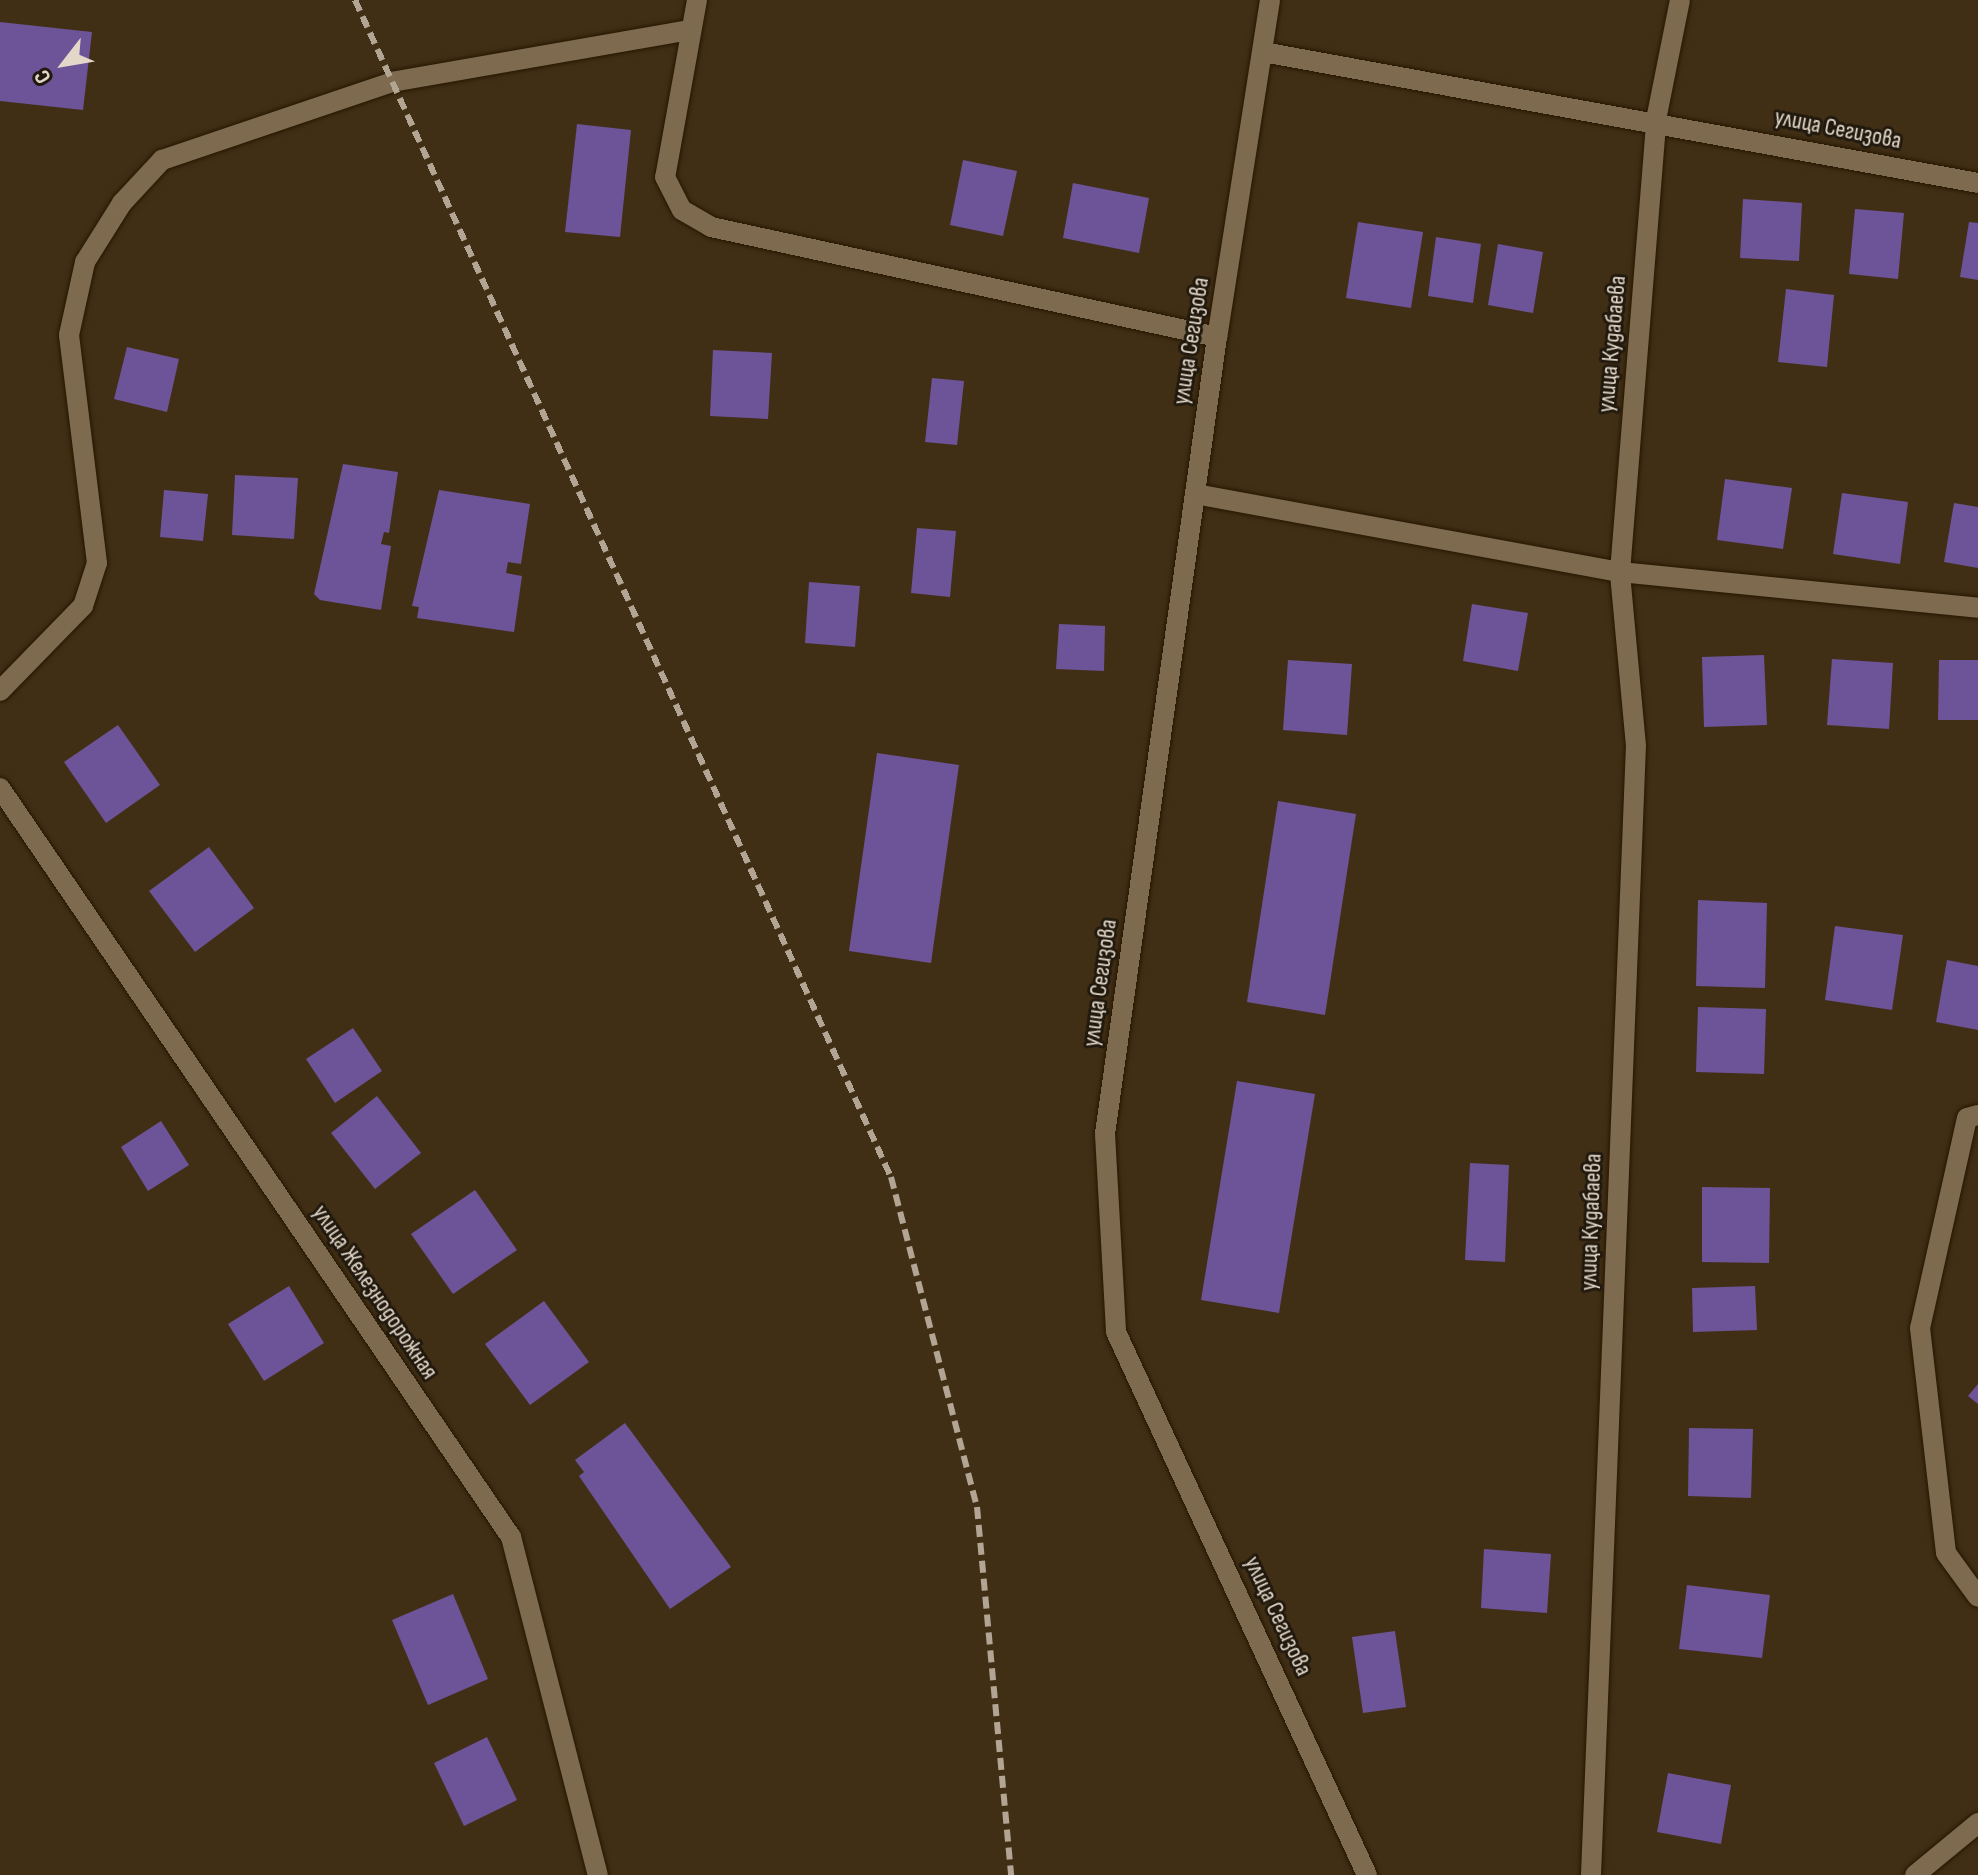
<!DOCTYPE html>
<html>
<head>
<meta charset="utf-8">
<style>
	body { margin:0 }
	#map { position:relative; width:1978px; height:1875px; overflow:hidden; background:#412f15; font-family:"Sofia Sans Condensed",sans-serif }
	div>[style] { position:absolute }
	.building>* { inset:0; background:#6d5397 }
	.roads { filter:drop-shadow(0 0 2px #271700) drop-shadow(0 0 2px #271700) }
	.minor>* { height:20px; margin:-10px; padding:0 10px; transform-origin:10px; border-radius:10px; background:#7e6b4f }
	.rail>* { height:6px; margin-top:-3px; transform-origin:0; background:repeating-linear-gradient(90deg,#b2a593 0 12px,transparent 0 18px) }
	span { translate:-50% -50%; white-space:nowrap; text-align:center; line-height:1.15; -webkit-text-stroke:6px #21190e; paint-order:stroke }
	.street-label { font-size:24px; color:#e2d7c8 }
	.north { position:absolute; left:24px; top:24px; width:80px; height:80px; -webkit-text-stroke:6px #21190e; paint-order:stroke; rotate:239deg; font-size:22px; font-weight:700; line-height:32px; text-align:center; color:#e2d7c8 }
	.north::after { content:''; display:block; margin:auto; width:28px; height:36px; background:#e2d7c8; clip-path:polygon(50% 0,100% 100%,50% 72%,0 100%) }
</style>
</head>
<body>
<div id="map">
	<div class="building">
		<div style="clip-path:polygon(0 22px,92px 32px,83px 110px,0 101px)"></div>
		<div style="clip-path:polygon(577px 124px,631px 130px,620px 237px,565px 232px)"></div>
		<div style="clip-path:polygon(963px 160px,1017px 171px,1003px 236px,950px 225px)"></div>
		<div style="clip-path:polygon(1073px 183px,1149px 198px,1139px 253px,1063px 238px)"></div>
		<div style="clip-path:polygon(1743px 199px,1802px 203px,1799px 261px,1740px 258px)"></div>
		<div style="clip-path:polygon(1855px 209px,1904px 213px,1898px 279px,1849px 274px)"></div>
		<div style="clip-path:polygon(1358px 222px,1423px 232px,1411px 308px,1346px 298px)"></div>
		<div style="clip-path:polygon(1969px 222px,1978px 223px,1978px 280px,1960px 277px)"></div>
		<div style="clip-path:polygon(1436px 237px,1481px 244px,1473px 303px,1428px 296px)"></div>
		<div style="clip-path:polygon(1498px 244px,1543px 252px,1533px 313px,1488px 305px)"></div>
		<div style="clip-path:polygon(1786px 289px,1834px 295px,1827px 367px,1778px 362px)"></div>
		<div style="clip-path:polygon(127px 347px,179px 359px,167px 412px,114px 399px)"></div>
		<div style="clip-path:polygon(713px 350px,772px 353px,768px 419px,710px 416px)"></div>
		<div style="clip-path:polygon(932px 378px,964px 381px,957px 445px,925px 442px)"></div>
		<div style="clip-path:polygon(343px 464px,398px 472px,389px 533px,384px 532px,381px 544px,391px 546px,381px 610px,320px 600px,314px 594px)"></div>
		<div style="clip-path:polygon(235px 475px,298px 478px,294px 539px,232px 535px)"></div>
		<div style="clip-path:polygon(1725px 479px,1792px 488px,1783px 549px,1717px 540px)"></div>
		<div style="clip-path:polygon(164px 490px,208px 494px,203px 541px,160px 537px)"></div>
		<div style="clip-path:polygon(439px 490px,530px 504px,521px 564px,508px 562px,506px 573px,522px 576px,514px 632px,417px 618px,419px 607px,412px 606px)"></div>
		<div style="clip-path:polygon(1842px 493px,1908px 502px,1900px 564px,1833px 554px)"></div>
		<div style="clip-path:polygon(1954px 503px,1978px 507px,1978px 568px,1944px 562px)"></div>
		<div style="clip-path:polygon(917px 528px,956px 531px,950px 597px,911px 593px)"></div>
		<div style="clip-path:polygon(809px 582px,860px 586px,855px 647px,805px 643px)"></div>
		<div style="clip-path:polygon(1472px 604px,1528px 613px,1518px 671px,1463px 661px)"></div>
		<div style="clip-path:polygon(1059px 624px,1105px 626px,1104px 671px,1056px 669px)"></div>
		<div style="clip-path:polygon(1764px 655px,1767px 725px,1704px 727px,1702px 657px)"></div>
		<div style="clip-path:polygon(1832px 659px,1893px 663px,1889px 729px,1827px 725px)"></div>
		<div style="clip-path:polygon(1288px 660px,1352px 664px,1347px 735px,1283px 730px)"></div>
		<div style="clip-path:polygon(1939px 660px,1978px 660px,1978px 720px,1938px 720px)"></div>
		<div style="clip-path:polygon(118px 725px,160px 785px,106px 823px,64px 762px)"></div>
		<div style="clip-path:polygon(877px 753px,959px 765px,931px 963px,849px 951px)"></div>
		<div style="clip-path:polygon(1278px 801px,1356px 814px,1325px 1015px,1247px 1002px)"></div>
		<div style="clip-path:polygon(209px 847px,254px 908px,195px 952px,149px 891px)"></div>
		<div style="clip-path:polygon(1698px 900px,1767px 903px,1765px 988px,1696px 986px)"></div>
		<div style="clip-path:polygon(1835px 926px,1903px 935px,1892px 1010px,1825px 1000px)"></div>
		<div style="clip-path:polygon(1947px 960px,1978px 966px,1978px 1030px,1936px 1022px)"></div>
		<div style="clip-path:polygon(1698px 1007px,1766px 1009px,1764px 1074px,1696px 1072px)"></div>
		<div style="clip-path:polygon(353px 1028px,382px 1071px,335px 1103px,306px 1059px)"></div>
		<div style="clip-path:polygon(1237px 1081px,1315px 1094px,1279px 1313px,1201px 1300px)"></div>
		<div style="clip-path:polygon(377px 1096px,421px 1153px,375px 1189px,331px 1133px)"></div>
		<div style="clip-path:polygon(161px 1121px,189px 1165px,148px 1191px,121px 1147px)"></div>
		<div style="clip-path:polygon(1470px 1163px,1509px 1165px,1505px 1262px,1465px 1260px)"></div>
		<div style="clip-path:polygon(1702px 1187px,1770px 1188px,1769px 1263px,1702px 1262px)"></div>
		<div style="clip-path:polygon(475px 1190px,517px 1250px,453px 1294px,411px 1234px)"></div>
		<div style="clip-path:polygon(289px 1286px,324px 1343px,264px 1381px,228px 1324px)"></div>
		<div style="clip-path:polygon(1755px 1286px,1757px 1330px,1693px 1332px,1692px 1288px)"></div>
		<div style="clip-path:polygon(544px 1301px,589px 1362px,530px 1405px,485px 1344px)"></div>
		<div style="clip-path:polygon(1978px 1384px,1978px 1404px,1968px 1396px)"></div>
		<div style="clip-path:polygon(625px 1423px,731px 1567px,670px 1609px,579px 1476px,584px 1472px,575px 1460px)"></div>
		<div style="clip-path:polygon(1689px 1428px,1753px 1429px,1751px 1498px,1688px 1496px)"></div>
		<div style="clip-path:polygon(1484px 1549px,1551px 1554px,1547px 1613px,1481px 1608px)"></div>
		<div style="clip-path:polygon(1687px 1585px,1770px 1595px,1762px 1658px,1679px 1649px)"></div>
		<div style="clip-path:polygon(453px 1594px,488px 1679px,428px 1705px,392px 1620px)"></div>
		<div style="clip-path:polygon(1395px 1631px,1406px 1707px,1363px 1713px,1352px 1637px)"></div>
		<div style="clip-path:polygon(487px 1737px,517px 1800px,464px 1826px,434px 1763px)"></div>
		<div style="clip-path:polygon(1668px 1773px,1731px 1785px,1721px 1844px,1657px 1832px)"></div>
	</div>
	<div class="roads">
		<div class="minor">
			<div style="left:697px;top:0;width:180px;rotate:100.2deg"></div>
			<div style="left:665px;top:177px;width:37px;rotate:63deg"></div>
			<div style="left:682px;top:210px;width:34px;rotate:30deg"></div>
			<div style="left:711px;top:227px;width:518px;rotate:12.26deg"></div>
			<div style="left:1270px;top:0;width:341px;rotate:98.9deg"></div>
			<div style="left:1217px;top:337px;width:805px;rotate:98deg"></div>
			<div style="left:1105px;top:1134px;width:198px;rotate:86.8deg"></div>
			<div style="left:1116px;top:1332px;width:598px;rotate:65.19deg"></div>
			<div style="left:1263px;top:52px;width:727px;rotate:10.38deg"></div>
			<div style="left:1195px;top:494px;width:432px;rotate:10.4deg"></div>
			<div style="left:1620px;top:572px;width:360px;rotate:5.7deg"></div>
			<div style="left:0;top:691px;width:119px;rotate:-45.7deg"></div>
			<div style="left:83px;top:606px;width:45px;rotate:-72deg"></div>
			<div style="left:97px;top:563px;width:230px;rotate:-97deg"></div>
			<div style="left:69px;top:335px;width:75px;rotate:-77.6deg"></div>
			<div style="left:85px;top:262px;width:70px;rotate:-57.9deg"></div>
			<div style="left:122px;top:203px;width:59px;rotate:-47.1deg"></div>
			<div style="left:162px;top:160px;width:243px;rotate:-18.7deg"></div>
			<div style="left:392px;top:82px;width:303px;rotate:-9.9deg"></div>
			<div style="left:0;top:788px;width:907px;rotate:55.7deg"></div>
			<div style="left:511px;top:1537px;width:349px;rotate:75.6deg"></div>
			<div style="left:1978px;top:1115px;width:11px;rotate:165deg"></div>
			<div style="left:1967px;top:1118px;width:215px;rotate:102.6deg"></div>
			<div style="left:1920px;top:1328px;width:226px;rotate:83.4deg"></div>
			<div style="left:1946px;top:1553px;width:54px;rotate:54deg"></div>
			<div style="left:1591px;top:1875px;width:1130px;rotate:-87.72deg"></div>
			<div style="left:1636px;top:746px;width:175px;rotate:-95.3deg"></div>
			<div style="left:1620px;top:572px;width:453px;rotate:-85.4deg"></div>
			<div style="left:1656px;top:120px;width:122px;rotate:-78.7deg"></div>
			<div style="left:1915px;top:1875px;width:82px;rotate:-39.5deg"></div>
		</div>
	</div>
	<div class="rail">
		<div style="left:355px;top:0;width:1293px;rotate:65.52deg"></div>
		<div style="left:891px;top:1177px;width:341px;rotate:75.4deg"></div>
		<div style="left:977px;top:1507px;width:370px;rotate:84.7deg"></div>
	</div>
	<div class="street-label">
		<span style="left:1838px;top:129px;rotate:11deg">улица Сегизова</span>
		<span style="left:1191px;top:341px;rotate:-81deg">улица Сегизова</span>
		<span style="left:1612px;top:344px;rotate:-85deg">улица Кудабаева</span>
		<span style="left:1100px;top:983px;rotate:-82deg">улица Сегизова</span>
		<span style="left:1591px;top:1222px;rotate:-88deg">улица Кудабаева</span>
		<span style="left:375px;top:1292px;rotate:56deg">улица Железнодорожная</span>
		<span style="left:1278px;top:1616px;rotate:65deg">улица Сегизова</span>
	</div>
	<div class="north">С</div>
</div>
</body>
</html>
